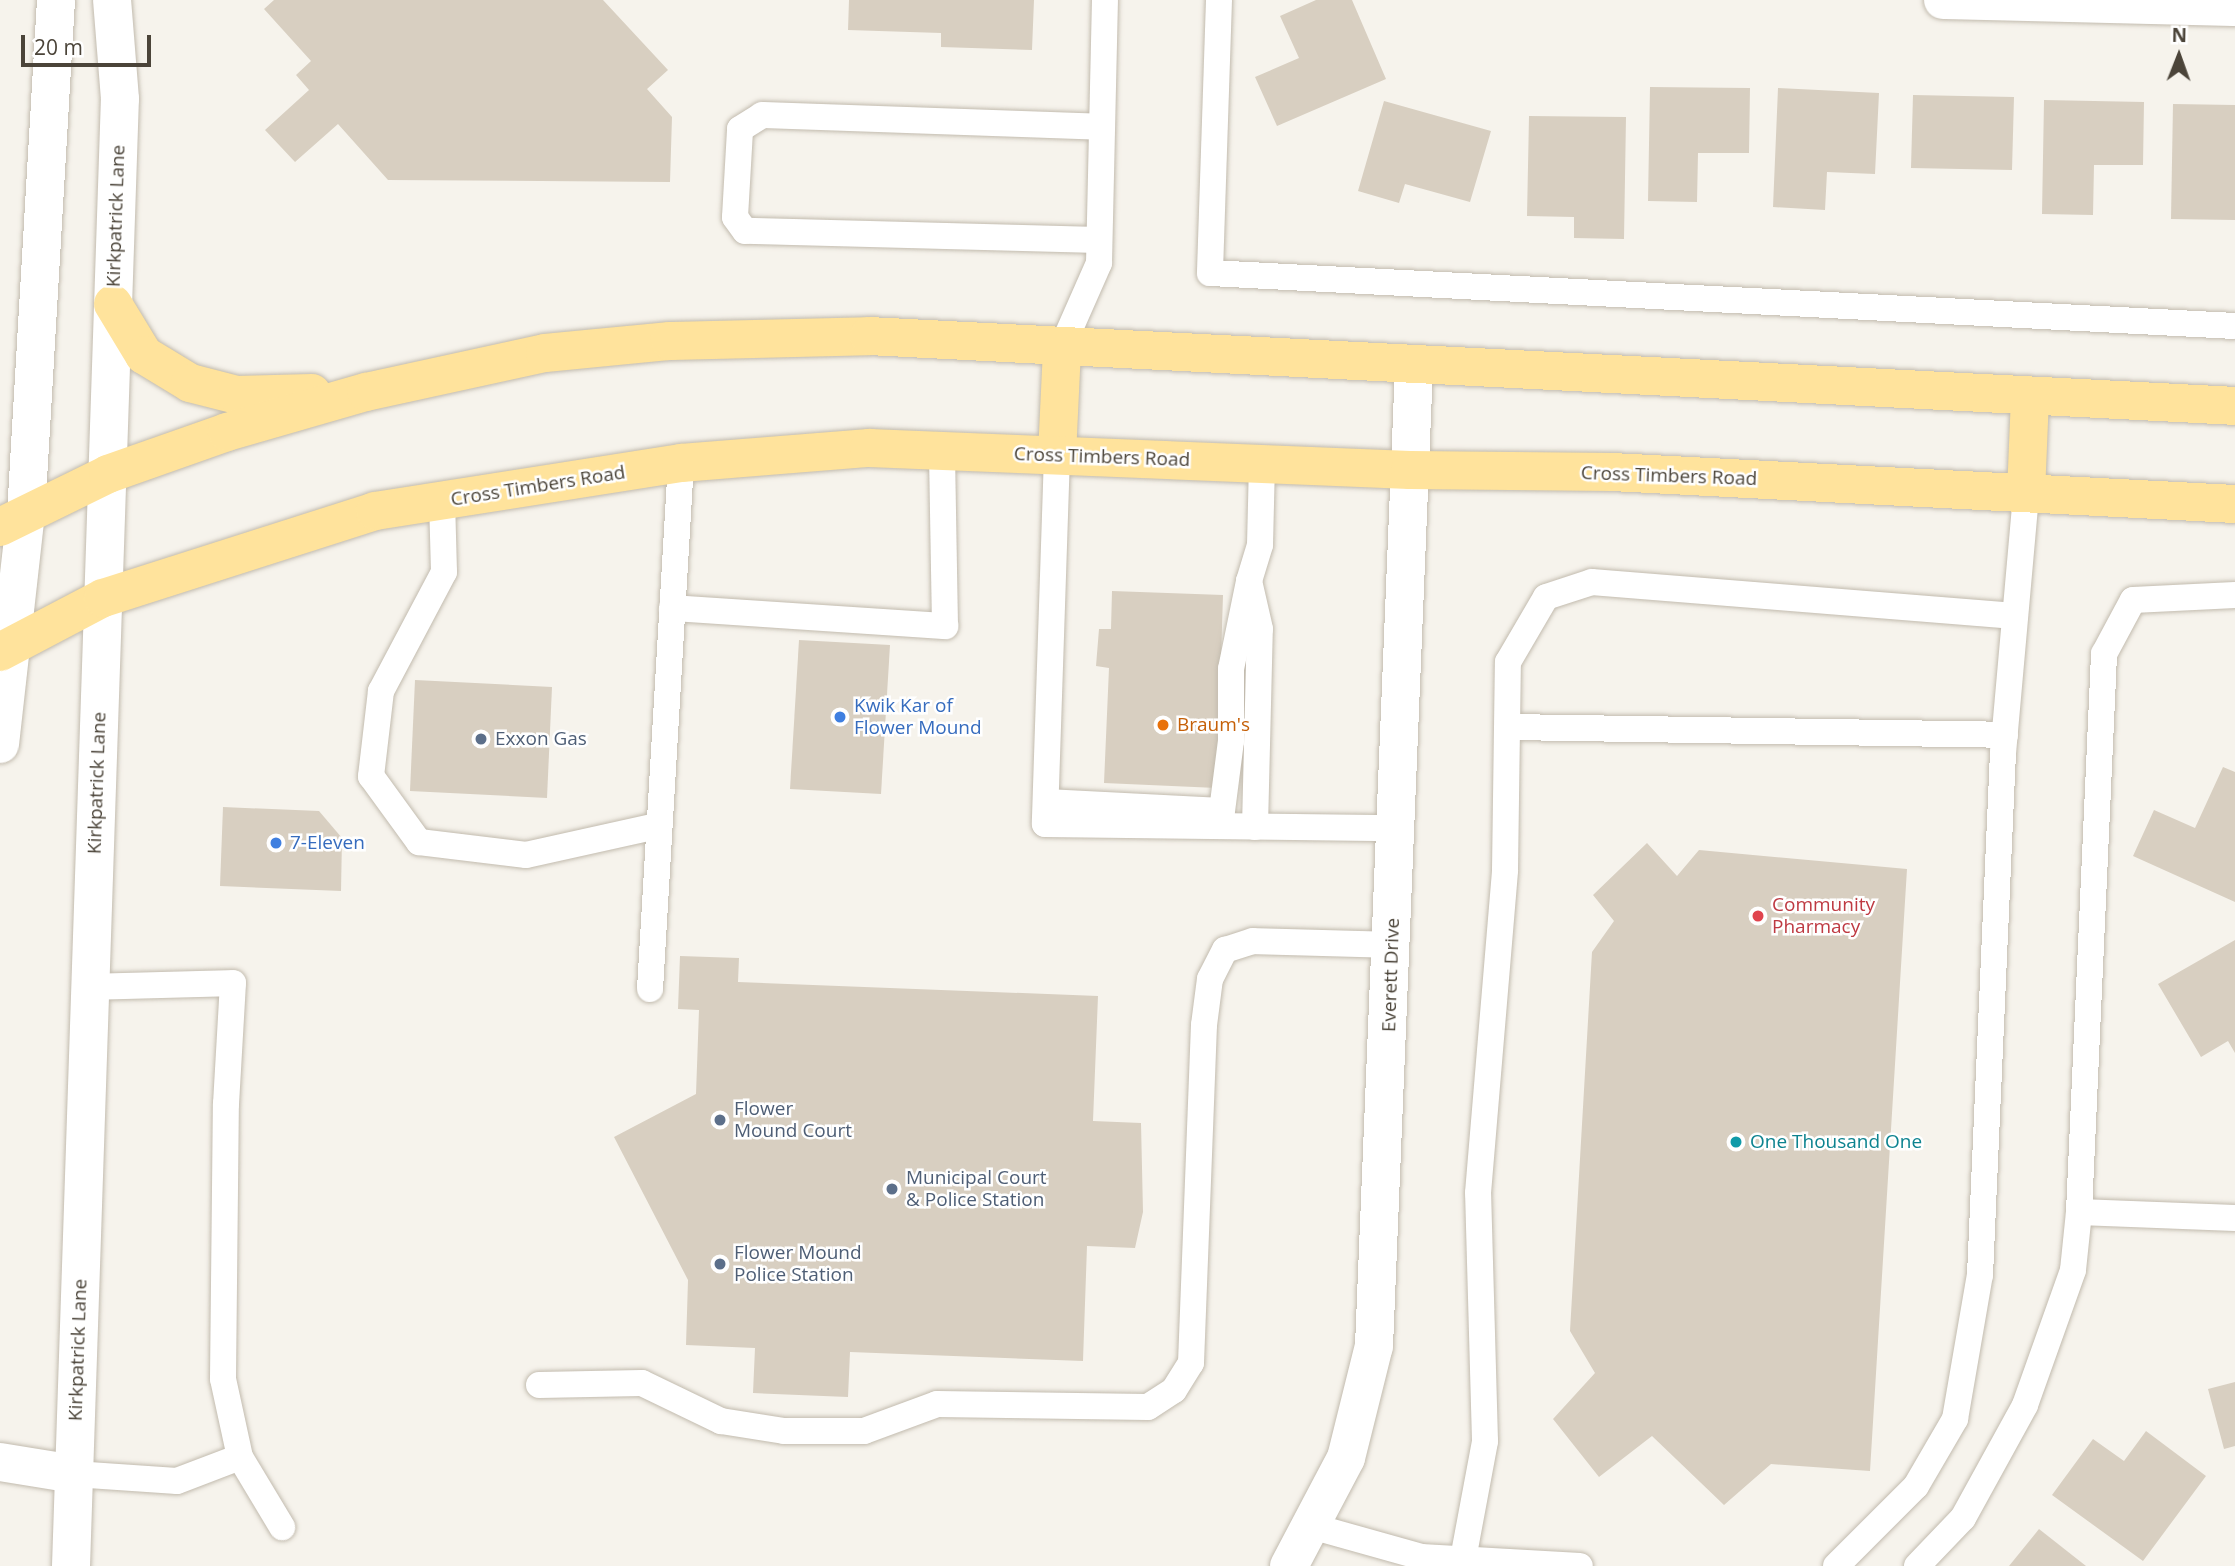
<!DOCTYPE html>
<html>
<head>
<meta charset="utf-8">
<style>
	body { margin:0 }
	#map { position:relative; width:2235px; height:1566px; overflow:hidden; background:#f6f3ec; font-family:"Open Sans",sans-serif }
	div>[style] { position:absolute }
	.building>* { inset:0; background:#d8cfc1 }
	.roads { filter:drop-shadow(0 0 2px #c2bbae) drop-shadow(0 0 2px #c2bbae) }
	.service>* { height:26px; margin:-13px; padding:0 13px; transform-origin:13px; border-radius:13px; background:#fff }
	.minor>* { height:38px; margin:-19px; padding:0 19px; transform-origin:19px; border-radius:19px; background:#fff }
	.tertiary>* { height:38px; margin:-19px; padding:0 19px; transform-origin:19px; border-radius:19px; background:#fff }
	.primary>* { height:38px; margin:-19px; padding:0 19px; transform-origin:19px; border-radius:19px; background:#ffe39c }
	.dots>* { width:19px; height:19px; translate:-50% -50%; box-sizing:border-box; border:4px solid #fff; border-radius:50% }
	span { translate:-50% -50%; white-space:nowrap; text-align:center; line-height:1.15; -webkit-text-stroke:5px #fff; paint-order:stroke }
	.street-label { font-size:19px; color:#4b4439 }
	.shop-label { font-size:19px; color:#366cbe }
	.left { translate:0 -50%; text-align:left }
	.food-label { font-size:19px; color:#c56008 }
	.service-label { font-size:19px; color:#4e5e75 }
	.health-label { font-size:19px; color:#be3a42 }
	.culture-label { font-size:19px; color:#0d838f }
	.north { position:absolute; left:2144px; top:21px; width:70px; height:70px; -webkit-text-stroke:5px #fff; paint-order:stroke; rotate:1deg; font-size:19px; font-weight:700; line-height:28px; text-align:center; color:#4b4439 }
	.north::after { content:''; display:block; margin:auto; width:24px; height:32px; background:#4b4439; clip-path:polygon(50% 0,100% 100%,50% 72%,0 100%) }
	.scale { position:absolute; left:21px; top:35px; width:130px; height:32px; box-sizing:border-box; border:4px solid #4b4439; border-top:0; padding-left:9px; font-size:21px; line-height:24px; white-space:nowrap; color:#4b4439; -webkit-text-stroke:5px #fff; paint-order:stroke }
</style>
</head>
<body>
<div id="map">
	<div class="building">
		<div style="clip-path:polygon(274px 0,603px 0,668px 70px,647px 89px,672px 117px,670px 182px,388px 180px,338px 124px,295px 162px,265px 130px,309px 90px,296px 75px,311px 61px,264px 9px)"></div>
		<div style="clip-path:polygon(849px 0,1034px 0,1032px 50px,941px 47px,941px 33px,848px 30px)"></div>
		<div style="clip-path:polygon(1316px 0,1352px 0,1386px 79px,1277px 126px,1255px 77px,1299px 58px,1280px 16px)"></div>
		<div style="clip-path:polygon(1650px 87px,1750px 88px,1749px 153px,1698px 153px,1697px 202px,1648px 201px)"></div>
		<div style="clip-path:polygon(1778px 88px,1879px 93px,1875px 174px,1827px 172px,1825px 210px,1773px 207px)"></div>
		<div style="clip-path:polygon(1913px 95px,2014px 97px,2012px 170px,1911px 168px)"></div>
		<div style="clip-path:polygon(2044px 100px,2144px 102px,2143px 165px,2094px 165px,2093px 215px,2042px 214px)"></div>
		<div style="clip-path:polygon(1384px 101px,1491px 131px,1470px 202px,1405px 184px,1399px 203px,1358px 191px)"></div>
		<div style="clip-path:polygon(2173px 104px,2235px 105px,2235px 220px,2171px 219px)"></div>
		<div style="clip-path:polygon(1529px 116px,1626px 117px,1624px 239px,1574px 238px,1574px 217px,1527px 216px)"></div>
		<div style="clip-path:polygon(1112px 591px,1223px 595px,1217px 788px,1104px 783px,1109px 668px,1096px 666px,1099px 629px,1111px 629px)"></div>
		<div style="clip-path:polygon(799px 640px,890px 645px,881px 794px,790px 789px)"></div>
		<div style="clip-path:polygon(415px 680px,552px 687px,547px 798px,410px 791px)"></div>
		<div style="clip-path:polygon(2223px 767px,2235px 772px,2235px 902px,2133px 856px,2154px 810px,2195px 828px)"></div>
		<div style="clip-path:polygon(223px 807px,319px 811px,342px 838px,341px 891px,220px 886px)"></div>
		<div style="clip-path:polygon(1647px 843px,1677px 876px,1699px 850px,1907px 869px,1870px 1471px,1771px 1464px,1724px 1505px,1652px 1436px,1599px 1477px,1553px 1419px,1595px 1373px,1570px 1331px,1592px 952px,1614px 921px,1593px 895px)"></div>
		<div style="clip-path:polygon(2235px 940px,2235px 1053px,2228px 1041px,2201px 1057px,2158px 984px)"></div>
		<div style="clip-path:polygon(680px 956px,739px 958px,738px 982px,1098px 996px,1093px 1121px,1141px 1123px,1143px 1212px,1135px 1248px,1087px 1246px,1083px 1361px,850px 1352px,848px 1397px,753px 1393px,755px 1348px,686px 1345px,688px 1280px,614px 1137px,696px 1094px,699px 1010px,678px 1009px)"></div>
		<div style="clip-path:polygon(2235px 1382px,2235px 1446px,2224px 1449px,2208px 1389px)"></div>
		<div style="clip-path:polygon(2146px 1431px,2206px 1476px,2143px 1561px,2052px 1495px,2093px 1439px,2124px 1461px)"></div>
		<div style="clip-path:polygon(2039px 1529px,2086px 1566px,2009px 1566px)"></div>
	</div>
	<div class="roads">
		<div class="service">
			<div style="left:1219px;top:0;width:273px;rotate:91.9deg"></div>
			<div style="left:1210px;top:273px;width:1026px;rotate:2.96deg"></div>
			<div style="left:1099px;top:240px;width:354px;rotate:-178.5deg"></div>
			<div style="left:745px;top:231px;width:17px;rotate:-126deg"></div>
			<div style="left:735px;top:217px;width:88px;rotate:-86.7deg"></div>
			<div style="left:740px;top:129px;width:26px;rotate:-32deg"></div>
			<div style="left:762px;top:115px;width:340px;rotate:2deg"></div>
			<div style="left:1062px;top:347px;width:92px;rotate:-66.2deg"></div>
			<div style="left:1099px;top:263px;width:263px;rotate:-88.7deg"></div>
			<div style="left:1057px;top:455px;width:369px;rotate:91.9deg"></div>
			<div style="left:1045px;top:824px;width:352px;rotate:0.7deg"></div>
			<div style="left:442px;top:500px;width:72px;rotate:88.4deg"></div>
			<div style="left:444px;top:572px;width:135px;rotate:117.9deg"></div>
			<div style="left:381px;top:691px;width:86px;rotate:96.7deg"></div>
			<div style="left:371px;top:776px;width:82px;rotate:54deg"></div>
			<div style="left:419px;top:842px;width:108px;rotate:6.9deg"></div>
			<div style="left:526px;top:855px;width:134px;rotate:-12.5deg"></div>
			<div style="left:672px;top:608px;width:274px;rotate:3.8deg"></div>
			<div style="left:945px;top:626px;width:175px;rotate:-91deg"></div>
			<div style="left:1508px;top:727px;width:497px;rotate:0.9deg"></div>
			<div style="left:1046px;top:802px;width:176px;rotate:2.9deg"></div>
			<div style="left:1222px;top:811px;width:71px;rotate:-82.7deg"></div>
			<div style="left:1231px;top:741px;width:72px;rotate:-90deg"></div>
			<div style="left:1231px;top:669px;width:90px;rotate:-78.4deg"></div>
			<div style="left:1255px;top:827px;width:198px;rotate:-88.6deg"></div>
			<div style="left:1260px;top:629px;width:49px;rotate:-102.9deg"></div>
			<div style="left:1249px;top:581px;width:38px;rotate:-73deg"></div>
			<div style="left:1260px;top:545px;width:82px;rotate:-88.6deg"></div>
			<div style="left:650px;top:989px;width:527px;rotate:-86.63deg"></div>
			<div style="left:2079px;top:1212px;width:156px;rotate:2.2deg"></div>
			<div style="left:539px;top:1385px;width:103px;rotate:-1.1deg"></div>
			<div style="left:642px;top:1383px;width:88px;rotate:25.7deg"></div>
			<div style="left:721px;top:1421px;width:64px;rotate:9deg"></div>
			<div style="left:784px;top:1431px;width:80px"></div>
			<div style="left:864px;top:1431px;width:78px;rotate:-20.3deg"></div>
			<div style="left:937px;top:1404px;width:211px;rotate:0.8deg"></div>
			<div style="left:1148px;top:1407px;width:31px;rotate:-33deg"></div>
			<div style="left:1174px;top:1390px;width:32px;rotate:-58deg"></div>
			<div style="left:1191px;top:1363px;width:338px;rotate:-87.8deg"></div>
			<div style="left:1204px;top:1025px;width:46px;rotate:-82.6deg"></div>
			<div style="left:1210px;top:979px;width:33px;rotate:-63deg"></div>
			<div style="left:1225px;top:950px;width:29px;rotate:-18deg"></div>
			<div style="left:1253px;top:941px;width:139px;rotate:1.6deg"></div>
			<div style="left:240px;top:1457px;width:82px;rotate:59deg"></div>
			<div style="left:74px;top:1474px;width:103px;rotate:3.9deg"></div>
			<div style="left:177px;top:1481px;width:67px;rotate:-20.9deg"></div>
			<div style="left:240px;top:1457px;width:80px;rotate:-102.3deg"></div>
			<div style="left:223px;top:1379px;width:275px;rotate:-89.4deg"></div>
			<div style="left:226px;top:1104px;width:121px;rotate:-86.7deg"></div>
			<div style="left:233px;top:983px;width:143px;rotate:178.4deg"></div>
			<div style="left:1311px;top:1526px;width:114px;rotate:15.7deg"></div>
			<div style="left:1421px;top:1557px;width:159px;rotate:3.2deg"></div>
			<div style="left:1463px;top:1559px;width:120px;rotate:-79.4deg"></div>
			<div style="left:1485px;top:1441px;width:248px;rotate:-91.6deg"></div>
			<div style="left:1478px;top:1193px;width:324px;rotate:-85.2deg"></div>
			<div style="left:1505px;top:870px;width:208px;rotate:-89.2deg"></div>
			<div style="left:1508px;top:662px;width:75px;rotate:-59.7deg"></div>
			<div style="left:1546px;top:597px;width:48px;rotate:-18.1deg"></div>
			<div style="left:1592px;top:582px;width:424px;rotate:4.6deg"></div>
			<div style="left:1836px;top:1566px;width:113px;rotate:-45deg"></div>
			<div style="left:1916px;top:1486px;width:78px;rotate:-59.8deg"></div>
			<div style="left:1955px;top:1419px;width:146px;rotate:-80.2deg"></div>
			<div style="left:1980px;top:1275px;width:523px;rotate:-87.48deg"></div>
			<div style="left:2003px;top:753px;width:261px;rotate:-84.9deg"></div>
			<div style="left:1917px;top:1566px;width:66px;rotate:-46.2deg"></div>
			<div style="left:1963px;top:1518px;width:129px;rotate:-61.2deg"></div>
			<div style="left:2025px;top:1405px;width:143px;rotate:-70.4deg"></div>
			<div style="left:2073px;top:1270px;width:58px;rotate:-84.1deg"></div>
			<div style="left:2079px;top:1212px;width:559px;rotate:-87.43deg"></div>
			<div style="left:2104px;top:654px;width:61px;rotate:-61.8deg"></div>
			<div style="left:2133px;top:600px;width:102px;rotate:-2.8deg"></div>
		</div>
		<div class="minor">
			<div style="left:1943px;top:0;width:292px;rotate:1.4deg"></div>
			<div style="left:1289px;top:1566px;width:122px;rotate:-62.2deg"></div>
			<div style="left:1346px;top:1458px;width:115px;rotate:-76deg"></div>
			<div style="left:1374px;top:1346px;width:981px;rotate:-87.66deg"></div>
		</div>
		<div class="tertiary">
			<div style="left:0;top:744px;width:231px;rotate:-83.6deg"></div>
			<div style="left:26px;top:514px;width:515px;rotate:-86.66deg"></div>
			<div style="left:0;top:1462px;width:75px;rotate:9.2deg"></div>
			<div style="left:71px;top:1566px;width:1468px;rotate:-88.09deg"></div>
			<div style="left:120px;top:99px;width:99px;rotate:-94.6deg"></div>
		</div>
		<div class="primary">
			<div style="left:113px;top:304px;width:60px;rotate:58.7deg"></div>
			<div style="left:144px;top:355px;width:54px;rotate:31.3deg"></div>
			<div style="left:190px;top:383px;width:49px;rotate:14.3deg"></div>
			<div style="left:237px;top:395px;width:75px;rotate:-1.5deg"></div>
			<div style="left:1057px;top:455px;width:108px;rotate:-87.3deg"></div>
			<div style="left:2026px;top:493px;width:97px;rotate:-87.6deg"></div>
			<div style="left:0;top:527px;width:120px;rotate:-26.1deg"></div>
			<div style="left:108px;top:474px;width:126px;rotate:-19.4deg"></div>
			<div style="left:227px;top:432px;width:145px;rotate:-16.1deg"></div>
			<div style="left:366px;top:392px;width:183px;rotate:-12.3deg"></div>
			<div style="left:545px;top:353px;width:126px;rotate:-5.5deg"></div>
			<div style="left:670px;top:341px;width:199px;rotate:-1.4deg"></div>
			<div style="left:869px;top:336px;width:1368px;rotate:2.93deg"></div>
			<div style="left:0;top:652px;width:116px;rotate:-27.7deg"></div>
			<div style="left:103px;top:598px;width:286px;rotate:-17.7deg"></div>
			<div style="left:375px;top:511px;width:310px;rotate:-8.9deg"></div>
			<div style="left:681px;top:463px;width:189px;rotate:-4.6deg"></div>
			<div style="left:869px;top:448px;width:541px;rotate:2.33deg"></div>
			<div style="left:1410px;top:470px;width:202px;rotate:0.6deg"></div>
			<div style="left:1612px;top:472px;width:624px;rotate:2.94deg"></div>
		</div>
	</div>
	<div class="dots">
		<div style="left:840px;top:717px;background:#3f7fe0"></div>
		<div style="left:1163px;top:725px;background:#e8710a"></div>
		<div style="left:481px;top:739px;background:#5c6f8a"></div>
		<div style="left:276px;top:843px;background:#3f7fe0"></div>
		<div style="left:1758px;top:916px;background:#e0444e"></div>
		<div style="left:720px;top:1120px;background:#5c6f8a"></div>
		<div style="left:1736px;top:1142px;background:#0f9aa8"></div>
		<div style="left:892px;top:1189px;background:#5c6f8a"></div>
		<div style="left:720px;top:1264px;background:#5c6f8a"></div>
	</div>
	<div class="street-label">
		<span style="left:116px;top:216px;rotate:-88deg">Kirkpatrick Lane</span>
		<span style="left:1102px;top:457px;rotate:2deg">Cross Timbers Road</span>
		<span style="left:1669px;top:476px;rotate:2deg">Cross Timbers Road</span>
		<span style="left:538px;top:486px;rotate:-9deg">Cross Timbers Road</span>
		<span style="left:97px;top:783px;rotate:-88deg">Kirkpatrick Lane</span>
		<span style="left:1391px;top:975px;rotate:-88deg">Everett Drive</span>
		<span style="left:78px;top:1350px;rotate:-88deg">Kirkpatrick Lane</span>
	</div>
	<div class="shop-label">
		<span class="left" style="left:854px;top:717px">Kwik Kar of<br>Flower Mound</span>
		<span class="left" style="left:290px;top:843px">7-Eleven</span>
	</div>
	<div class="food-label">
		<span class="left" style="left:1177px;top:725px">Braum's</span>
	</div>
	<div class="service-label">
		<span class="left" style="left:495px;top:739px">Exxon Gas</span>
		<span class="left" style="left:734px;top:1120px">Flower<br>Mound Court</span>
		<span class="left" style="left:906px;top:1189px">Municipal Court<br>&amp; Police Station</span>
		<span class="left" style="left:734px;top:1264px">Flower Mound<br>Police Station</span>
	</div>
	<div class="health-label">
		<span class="left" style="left:1772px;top:916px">Community<br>Pharmacy</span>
	</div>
	<div class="culture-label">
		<span class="left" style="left:1750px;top:1142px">One Thousand One</span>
	</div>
	<div class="north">N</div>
	<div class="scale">20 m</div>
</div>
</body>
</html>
